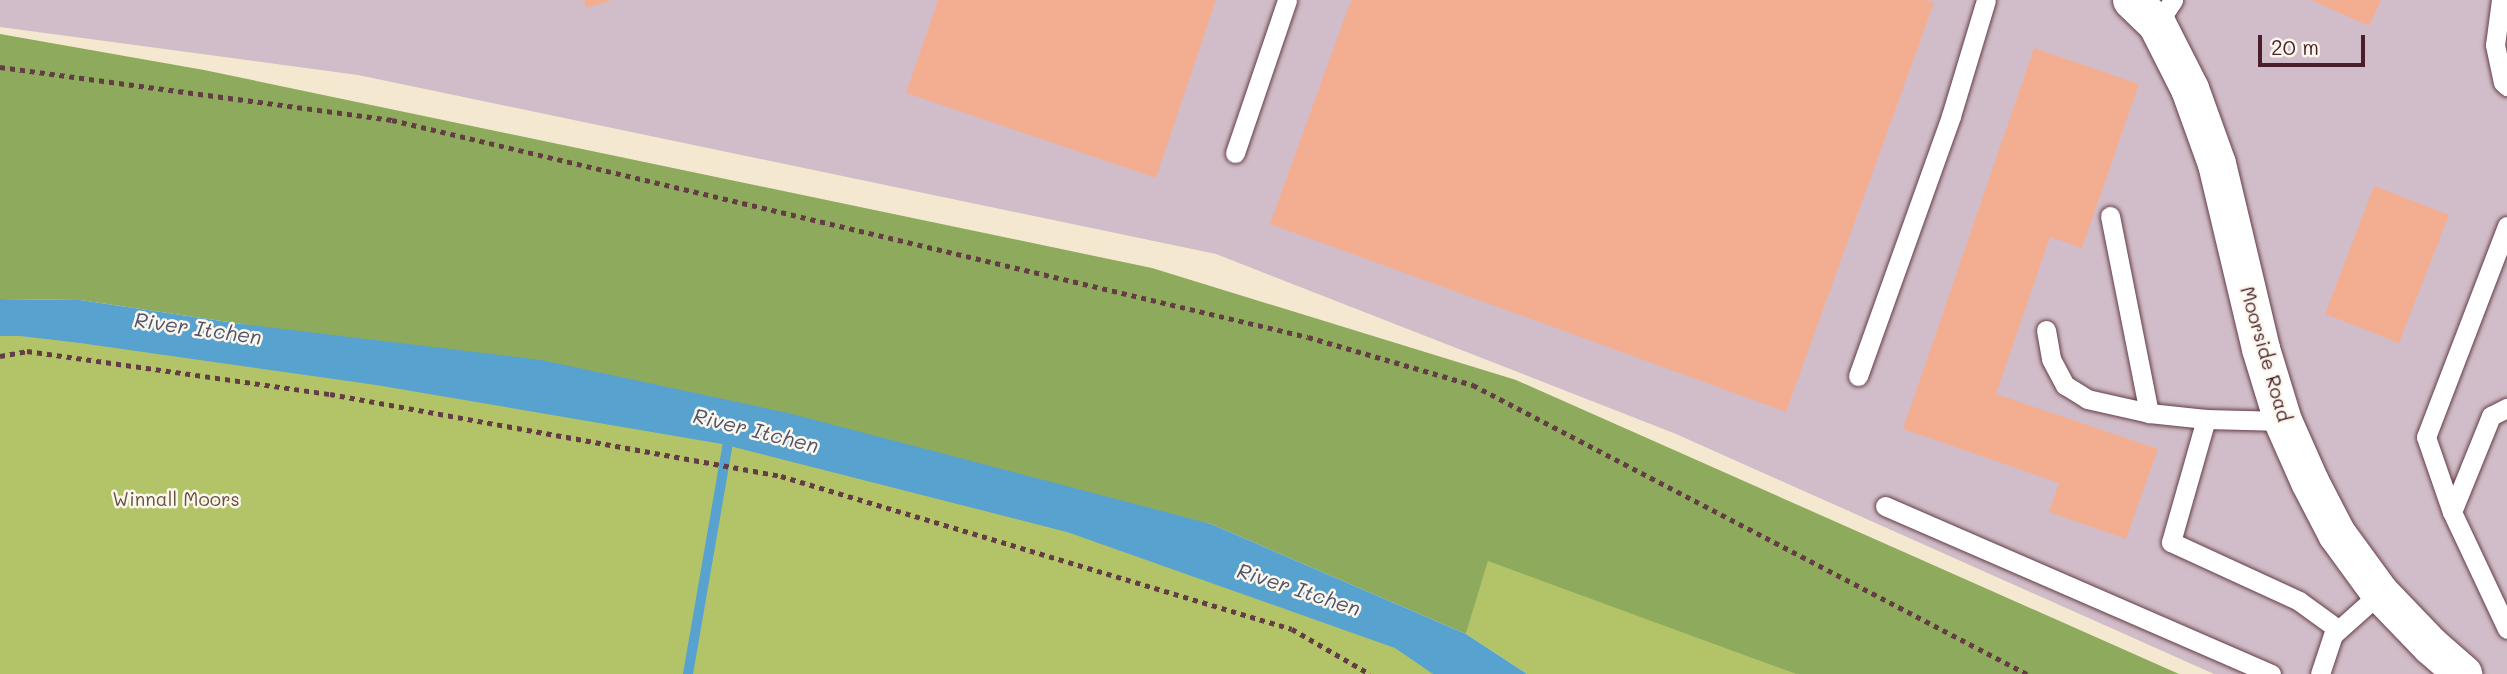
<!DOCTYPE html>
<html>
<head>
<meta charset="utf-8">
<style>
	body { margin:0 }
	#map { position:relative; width:2507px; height:674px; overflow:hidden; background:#f5e8d1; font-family:Mali,sans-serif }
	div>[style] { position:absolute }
	.industrial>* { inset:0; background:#d1bdc9 }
	.green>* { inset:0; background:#b3c468 }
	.forest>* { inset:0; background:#8eaa5c }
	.water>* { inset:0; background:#58a2d0 }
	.stream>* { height:10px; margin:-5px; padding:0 5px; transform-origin:5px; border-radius:5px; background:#58a2d0 }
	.building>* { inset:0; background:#f3ae92 }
	.path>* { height:4.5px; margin-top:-2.25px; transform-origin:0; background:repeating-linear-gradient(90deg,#643d44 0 5px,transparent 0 10px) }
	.roads { filter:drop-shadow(0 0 2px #643d44) drop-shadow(0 0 2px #643d44) }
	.lane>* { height:19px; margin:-9.5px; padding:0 9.5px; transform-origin:9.5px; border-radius:9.5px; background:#fff }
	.street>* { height:38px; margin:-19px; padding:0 19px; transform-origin:19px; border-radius:19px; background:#fff }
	span { translate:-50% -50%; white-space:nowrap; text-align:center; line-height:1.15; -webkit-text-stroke:5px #fbf7ec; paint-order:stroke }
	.street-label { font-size:19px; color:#4a1f2b }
	.park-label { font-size:19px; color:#6a513d }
	.water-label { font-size:21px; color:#50536d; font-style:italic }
	.scale { position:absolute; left:2258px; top:35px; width:107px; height:32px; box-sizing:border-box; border:4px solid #4a1f2b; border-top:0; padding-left:9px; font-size:21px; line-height:24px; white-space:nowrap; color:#4a1f2b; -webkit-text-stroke:5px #fbf7ec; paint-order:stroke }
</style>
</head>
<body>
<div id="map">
	<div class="industrial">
		<div style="clip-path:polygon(0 0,2507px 0,2507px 674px,2214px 674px,1676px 434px,1216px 254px,358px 75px,0 27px)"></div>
	</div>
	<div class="green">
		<div style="clip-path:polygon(0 319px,971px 483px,1478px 674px,0 674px)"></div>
		<div style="clip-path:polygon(1488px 560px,1796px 674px,1527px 674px,1466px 634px)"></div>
	</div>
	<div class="forest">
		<div style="clip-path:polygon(0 34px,204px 70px,1152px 268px,1516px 380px,2179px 674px,1796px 674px,1488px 561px,1466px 634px,1211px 524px,242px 324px,80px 300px,0 299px)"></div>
	</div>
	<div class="water">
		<div style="clip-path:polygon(0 299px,80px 300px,242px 324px,541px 360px,788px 413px,1211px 524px,1466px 634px,1527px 674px,1433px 674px,1395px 648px,1067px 532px,722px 444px,376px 385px,80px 343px,20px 336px,0 336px)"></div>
	</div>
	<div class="stream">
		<div style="left:688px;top:674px;width:246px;rotate:-80.2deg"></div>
	</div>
	<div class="building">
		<div style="clip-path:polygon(584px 0,609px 0,610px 1px,586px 8px)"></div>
		<div style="clip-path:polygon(938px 0,1216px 0,1156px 178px,906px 93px)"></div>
		<div style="clip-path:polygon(1351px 0,1927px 0,1934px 3px,1786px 412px,1270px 224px)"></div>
		<div style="clip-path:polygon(2311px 0,2381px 0,2369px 26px)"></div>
		<div style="clip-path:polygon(2034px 48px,2139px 84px,2082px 248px,2050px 237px,1996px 394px,2158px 449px,2126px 539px,2049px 512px,2059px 483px,1903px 429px)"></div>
		<div style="clip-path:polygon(2374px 186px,2449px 215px,2399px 343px,2325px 314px)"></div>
	</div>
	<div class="path">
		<div style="left:0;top:67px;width:396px;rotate:7.7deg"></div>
		<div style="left:392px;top:120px;width:941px;rotate:13.33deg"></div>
		<div style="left:1308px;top:337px;width:172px;rotate:16.2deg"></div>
		<div style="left:1473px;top:385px;width:625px;rotate:27.55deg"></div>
		<div style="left:0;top:356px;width:27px;rotate:-10deg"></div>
		<div style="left:27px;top:351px;width:306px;rotate:8.1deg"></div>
		<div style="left:330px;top:394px;width:458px;rotate:10.3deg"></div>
		<div style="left:781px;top:476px;width:533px;rotate:16.67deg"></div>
		<div style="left:1292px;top:629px;width:90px;rotate:30deg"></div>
	</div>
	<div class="roads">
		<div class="lane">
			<div style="left:2501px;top:0;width:45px;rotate:97.6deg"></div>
			<div style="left:2495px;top:45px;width:38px;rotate:78deg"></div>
			<div style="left:2503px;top:82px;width:6px;rotate:45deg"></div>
			<div style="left:2157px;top:24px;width:29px;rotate:-56deg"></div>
			<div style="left:1235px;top:153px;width:162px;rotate:-71.2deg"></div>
			<div style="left:2110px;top:216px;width:201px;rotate:78.8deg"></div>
			<div style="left:2507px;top:226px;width:226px;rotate:111deg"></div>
			<div style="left:2426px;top:437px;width:79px;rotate:70.9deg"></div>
			<div style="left:2452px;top:512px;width:129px;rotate:64.8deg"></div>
			<div style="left:2046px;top:330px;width:29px;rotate:80deg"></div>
			<div style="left:2051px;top:359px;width:30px;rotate:62deg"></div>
			<div style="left:2065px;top:385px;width:26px;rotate:32deg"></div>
			<div style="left:2087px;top:399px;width:64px;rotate:12.7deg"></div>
			<div style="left:2149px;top:413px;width:57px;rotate:6deg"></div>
			<div style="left:2206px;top:419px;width:77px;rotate:1.5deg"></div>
			<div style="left:1858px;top:376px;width:276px;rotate:-70.3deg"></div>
			<div style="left:1951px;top:116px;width:121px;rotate:-73.2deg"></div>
			<div style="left:2206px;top:419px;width:128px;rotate:105.9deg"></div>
			<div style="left:2171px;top:542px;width:141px;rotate:24.7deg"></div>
			<div style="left:2299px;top:601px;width:49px;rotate:35.9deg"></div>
			<div style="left:1885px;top:506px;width:421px;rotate:23.5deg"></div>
			<div style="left:2452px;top:512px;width:104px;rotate:-67.9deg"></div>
			<div style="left:2491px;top:416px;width:18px;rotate:-27deg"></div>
			<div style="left:2320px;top:674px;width:41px;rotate:-71.6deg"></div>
			<div style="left:2333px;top:635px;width:63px;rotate:-41.8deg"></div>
		</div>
		<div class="street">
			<div style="left:2132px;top:0;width:35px;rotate:44deg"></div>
			<div style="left:2157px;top:24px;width:73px;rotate:63.1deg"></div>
			<div style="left:2190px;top:89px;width:80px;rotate:70.2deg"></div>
			<div style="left:2217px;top:164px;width:190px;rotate:76.6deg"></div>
			<div style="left:2261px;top:349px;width:75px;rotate:73deg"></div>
			<div style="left:2283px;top:421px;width:67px;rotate:66.1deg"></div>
			<div style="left:2310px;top:482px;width:59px;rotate:62.6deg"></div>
			<div style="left:2337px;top:534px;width:73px;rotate:53.9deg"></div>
			<div style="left:2380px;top:593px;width:74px;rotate:46.1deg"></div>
			<div style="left:2431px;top:646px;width:43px;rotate:41.2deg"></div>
		</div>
	</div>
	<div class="street-label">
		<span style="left:2266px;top:354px;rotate:74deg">Moorside Road</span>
	</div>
	<div class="park-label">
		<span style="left:176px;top:499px">Winnall Moors</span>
	</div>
	<div class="water-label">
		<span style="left:198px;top:328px;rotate:8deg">River Itchen</span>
		<span style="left:756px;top:430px;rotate:14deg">River Itchen</span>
		<span style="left:1299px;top:589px;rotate:18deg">River Itchen</span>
	</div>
	<div class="scale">20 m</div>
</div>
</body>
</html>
